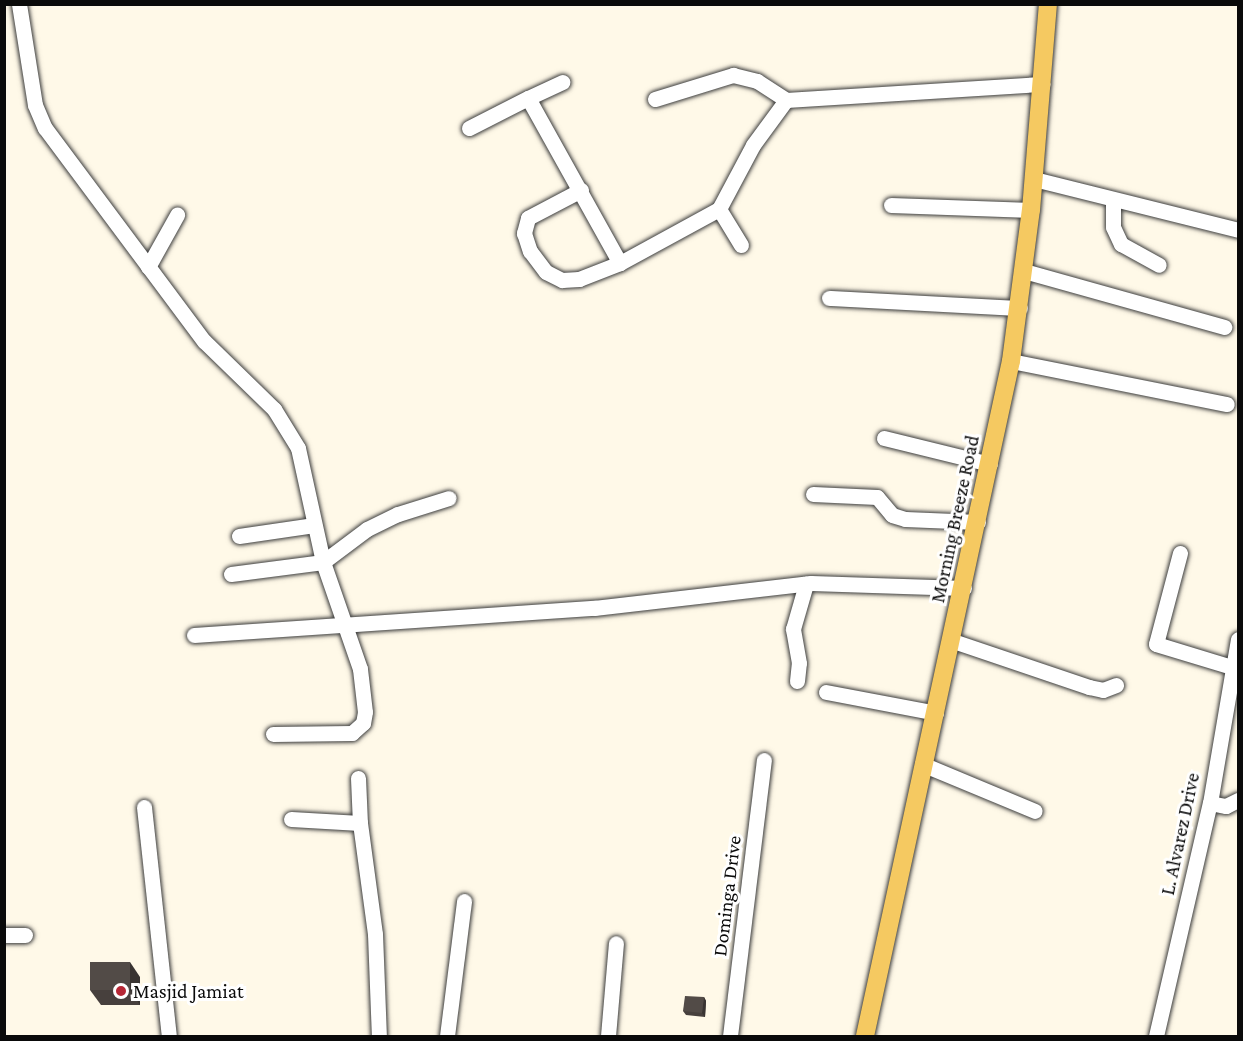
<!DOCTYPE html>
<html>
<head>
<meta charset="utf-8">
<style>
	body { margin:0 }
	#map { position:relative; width:1243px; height:1041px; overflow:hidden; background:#fff9e8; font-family:"Crimson Pro",serif }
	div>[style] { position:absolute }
	.roads { filter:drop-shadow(0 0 2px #3d3d3d) drop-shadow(0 0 2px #3d3d3d) }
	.minor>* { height:15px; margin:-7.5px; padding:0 7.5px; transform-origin:7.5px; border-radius:7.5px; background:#fff }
	.major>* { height:18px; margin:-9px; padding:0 9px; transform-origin:9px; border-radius:9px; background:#f5c961 }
	.wall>* { inset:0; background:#47403d }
	.shaded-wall>* { inset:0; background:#393432 }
	.building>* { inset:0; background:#524b47 }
	.dots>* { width:16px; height:16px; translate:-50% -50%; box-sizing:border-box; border:3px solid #fff; border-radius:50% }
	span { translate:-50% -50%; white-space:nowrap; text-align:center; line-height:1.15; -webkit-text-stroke:6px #fff; paint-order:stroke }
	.street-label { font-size:20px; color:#0a0a0a }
	.poi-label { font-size:20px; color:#0a0a0a }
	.left { translate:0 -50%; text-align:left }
	.frame { position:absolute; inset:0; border:6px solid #0a0a0a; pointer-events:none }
</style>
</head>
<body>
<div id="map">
	<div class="roads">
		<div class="minor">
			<div style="left:19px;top:4px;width:102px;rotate:81deg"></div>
			<div style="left:35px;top:105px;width:25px;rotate:67deg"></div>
			<div style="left:45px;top:128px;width:266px;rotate:53.3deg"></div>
			<div style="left:204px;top:341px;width:98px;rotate:44.2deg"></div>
			<div style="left:274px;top:409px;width:46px;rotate:58.4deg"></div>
			<div style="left:298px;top:448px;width:117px;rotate:77.6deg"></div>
			<div style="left:323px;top:562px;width:113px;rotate:70.9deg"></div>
			<div style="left:360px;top:669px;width:43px;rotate:83.4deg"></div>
			<div style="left:365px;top:712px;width:11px;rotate:100deg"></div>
			<div style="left:363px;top:723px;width:15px;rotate:138deg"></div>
			<div style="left:352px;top:733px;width:79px;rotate:179.3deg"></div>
			<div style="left:528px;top:98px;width:38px;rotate:-25deg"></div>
			<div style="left:655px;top:99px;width:82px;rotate:-17.1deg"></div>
			<div style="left:733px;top:75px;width:25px;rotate:14deg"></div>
			<div style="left:757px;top:81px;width:35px;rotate:33deg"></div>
			<div style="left:786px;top:100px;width:257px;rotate:-3.6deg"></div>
			<div style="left:469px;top:128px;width:66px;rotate:-27deg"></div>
			<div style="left:528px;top:98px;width:189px;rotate:60.9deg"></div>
			<div style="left:620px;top:263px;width:113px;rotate:-28.6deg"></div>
			<div style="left:1034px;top:179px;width:210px;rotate:14deg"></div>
			<div style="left:581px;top:190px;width:60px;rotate:152.2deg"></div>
			<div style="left:528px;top:218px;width:16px;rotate:105deg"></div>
			<div style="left:524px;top:233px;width:19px;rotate:72deg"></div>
			<div style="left:530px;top:251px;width:26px;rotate:53deg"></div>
			<div style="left:546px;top:272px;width:18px;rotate:27deg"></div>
			<div style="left:562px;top:280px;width:17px;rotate:-3deg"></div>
			<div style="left:579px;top:279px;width:44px;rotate:-21.3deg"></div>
			<div style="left:1113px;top:200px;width:27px;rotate:90deg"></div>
			<div style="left:1113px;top:227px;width:19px;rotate:65deg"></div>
			<div style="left:1121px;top:244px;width:43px;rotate:28.9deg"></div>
			<div style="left:891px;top:205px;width:140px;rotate:2deg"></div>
			<div style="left:741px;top:245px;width:42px;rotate:-121.4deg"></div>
			<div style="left:719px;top:209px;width:72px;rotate:-62deg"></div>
			<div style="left:753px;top:145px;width:56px;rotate:-53.7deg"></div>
			<div style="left:148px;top:267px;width:60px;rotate:-60.9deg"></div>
			<div style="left:1024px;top:271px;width:208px;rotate:15.6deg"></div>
			<div style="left:829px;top:298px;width:191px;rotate:3deg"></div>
			<div style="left:1011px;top:361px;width:220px;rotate:11.3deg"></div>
			<div style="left:884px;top:438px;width:109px;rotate:13.8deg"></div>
			<div style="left:813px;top:494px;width:64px;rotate:2.7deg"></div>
			<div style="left:877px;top:497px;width:23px;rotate:50deg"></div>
			<div style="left:892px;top:515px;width:14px;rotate:17deg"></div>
			<div style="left:905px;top:519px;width:73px;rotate:2.4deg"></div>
			<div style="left:239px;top:536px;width:76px;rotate:-8.3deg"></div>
			<div style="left:1180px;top:553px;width:94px;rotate:104.8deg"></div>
			<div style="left:1156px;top:644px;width:83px;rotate:16.9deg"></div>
			<div style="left:231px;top:574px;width:93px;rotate:-7.4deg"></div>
			<div style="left:323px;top:562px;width:55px;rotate:-36.9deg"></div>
			<div style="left:367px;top:529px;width:34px;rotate:-26deg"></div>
			<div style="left:398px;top:514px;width:53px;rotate:-17.4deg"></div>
			<div style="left:194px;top:635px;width:401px;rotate:-3.9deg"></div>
			<div style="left:594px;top:608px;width:218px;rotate:-6.6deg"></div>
			<div style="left:811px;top:583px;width:153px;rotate:1.9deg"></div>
			<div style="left:953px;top:641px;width:144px;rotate:18.7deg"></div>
			<div style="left:1089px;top:687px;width:14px;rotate:12deg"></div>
			<div style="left:1103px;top:690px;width:14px;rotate:-21deg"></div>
			<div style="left:797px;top:681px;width:18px;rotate:-84deg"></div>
			<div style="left:799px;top:663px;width:35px;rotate:-100deg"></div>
			<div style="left:793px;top:629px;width:47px;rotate:-73.9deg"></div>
			<div style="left:826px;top:692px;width:112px;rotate:10.8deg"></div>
			<div style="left:922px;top:764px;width:122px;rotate:22.6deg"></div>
			<div style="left:358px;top:778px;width:45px;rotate:87.5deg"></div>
			<div style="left:1210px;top:803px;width:16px;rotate:11deg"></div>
			<div style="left:1226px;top:806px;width:13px;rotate:-27deg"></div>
			<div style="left:144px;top:807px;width:230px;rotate:83.8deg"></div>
			<div style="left:291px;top:819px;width:69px;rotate:3.3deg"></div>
			<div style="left:360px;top:823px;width:112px;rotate:82.3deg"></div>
			<div style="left:375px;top:934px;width:102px;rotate:87.8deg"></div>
			<div style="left:4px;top:935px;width:21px"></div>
			<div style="left:447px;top:1036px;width:136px;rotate:-82.8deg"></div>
			<div style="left:608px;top:1036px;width:93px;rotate:-85.1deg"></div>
			<div style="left:730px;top:1036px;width:278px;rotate:-83deg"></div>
			<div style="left:1156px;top:1036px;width:239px;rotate:-77deg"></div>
			<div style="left:1210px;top:803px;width:166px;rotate:-80.3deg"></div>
		</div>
		<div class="major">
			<div style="left:865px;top:1036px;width:691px;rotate:-77.8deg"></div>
			<div style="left:1011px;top:361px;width:152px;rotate:-82.5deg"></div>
			<div style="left:1031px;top:210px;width:207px;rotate:-85.3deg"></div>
		</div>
	</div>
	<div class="wall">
		<div style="clip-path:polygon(140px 977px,140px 1005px,101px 1005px,90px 990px)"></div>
		<div style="clip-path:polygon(704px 997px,706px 1001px,705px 1017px,686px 1015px,683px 1011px)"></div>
	</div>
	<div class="shaded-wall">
		<div style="clip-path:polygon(130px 962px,140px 977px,140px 1005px,130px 990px)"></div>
		<div style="clip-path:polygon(704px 997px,706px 1001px,705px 1017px,702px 1013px)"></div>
	</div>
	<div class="building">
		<div style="clip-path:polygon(90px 962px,130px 962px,130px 990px,90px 990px)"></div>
		<div style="clip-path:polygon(685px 996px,704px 997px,702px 1013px,683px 1011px)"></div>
	</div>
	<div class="dots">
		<div style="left:121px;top:991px;background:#b62735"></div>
	</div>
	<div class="street-label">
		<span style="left:955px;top:519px;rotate:-78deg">Morning Breeze Road</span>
		<span style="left:1180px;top:834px;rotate:-78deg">L. Alvarez Drive</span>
		<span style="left:727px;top:896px;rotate:-83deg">Dominga Drive</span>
	</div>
	<div class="poi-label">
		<span class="left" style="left:133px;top:991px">Masjid Jamiat</span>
	</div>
	<div class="frame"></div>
</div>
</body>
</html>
